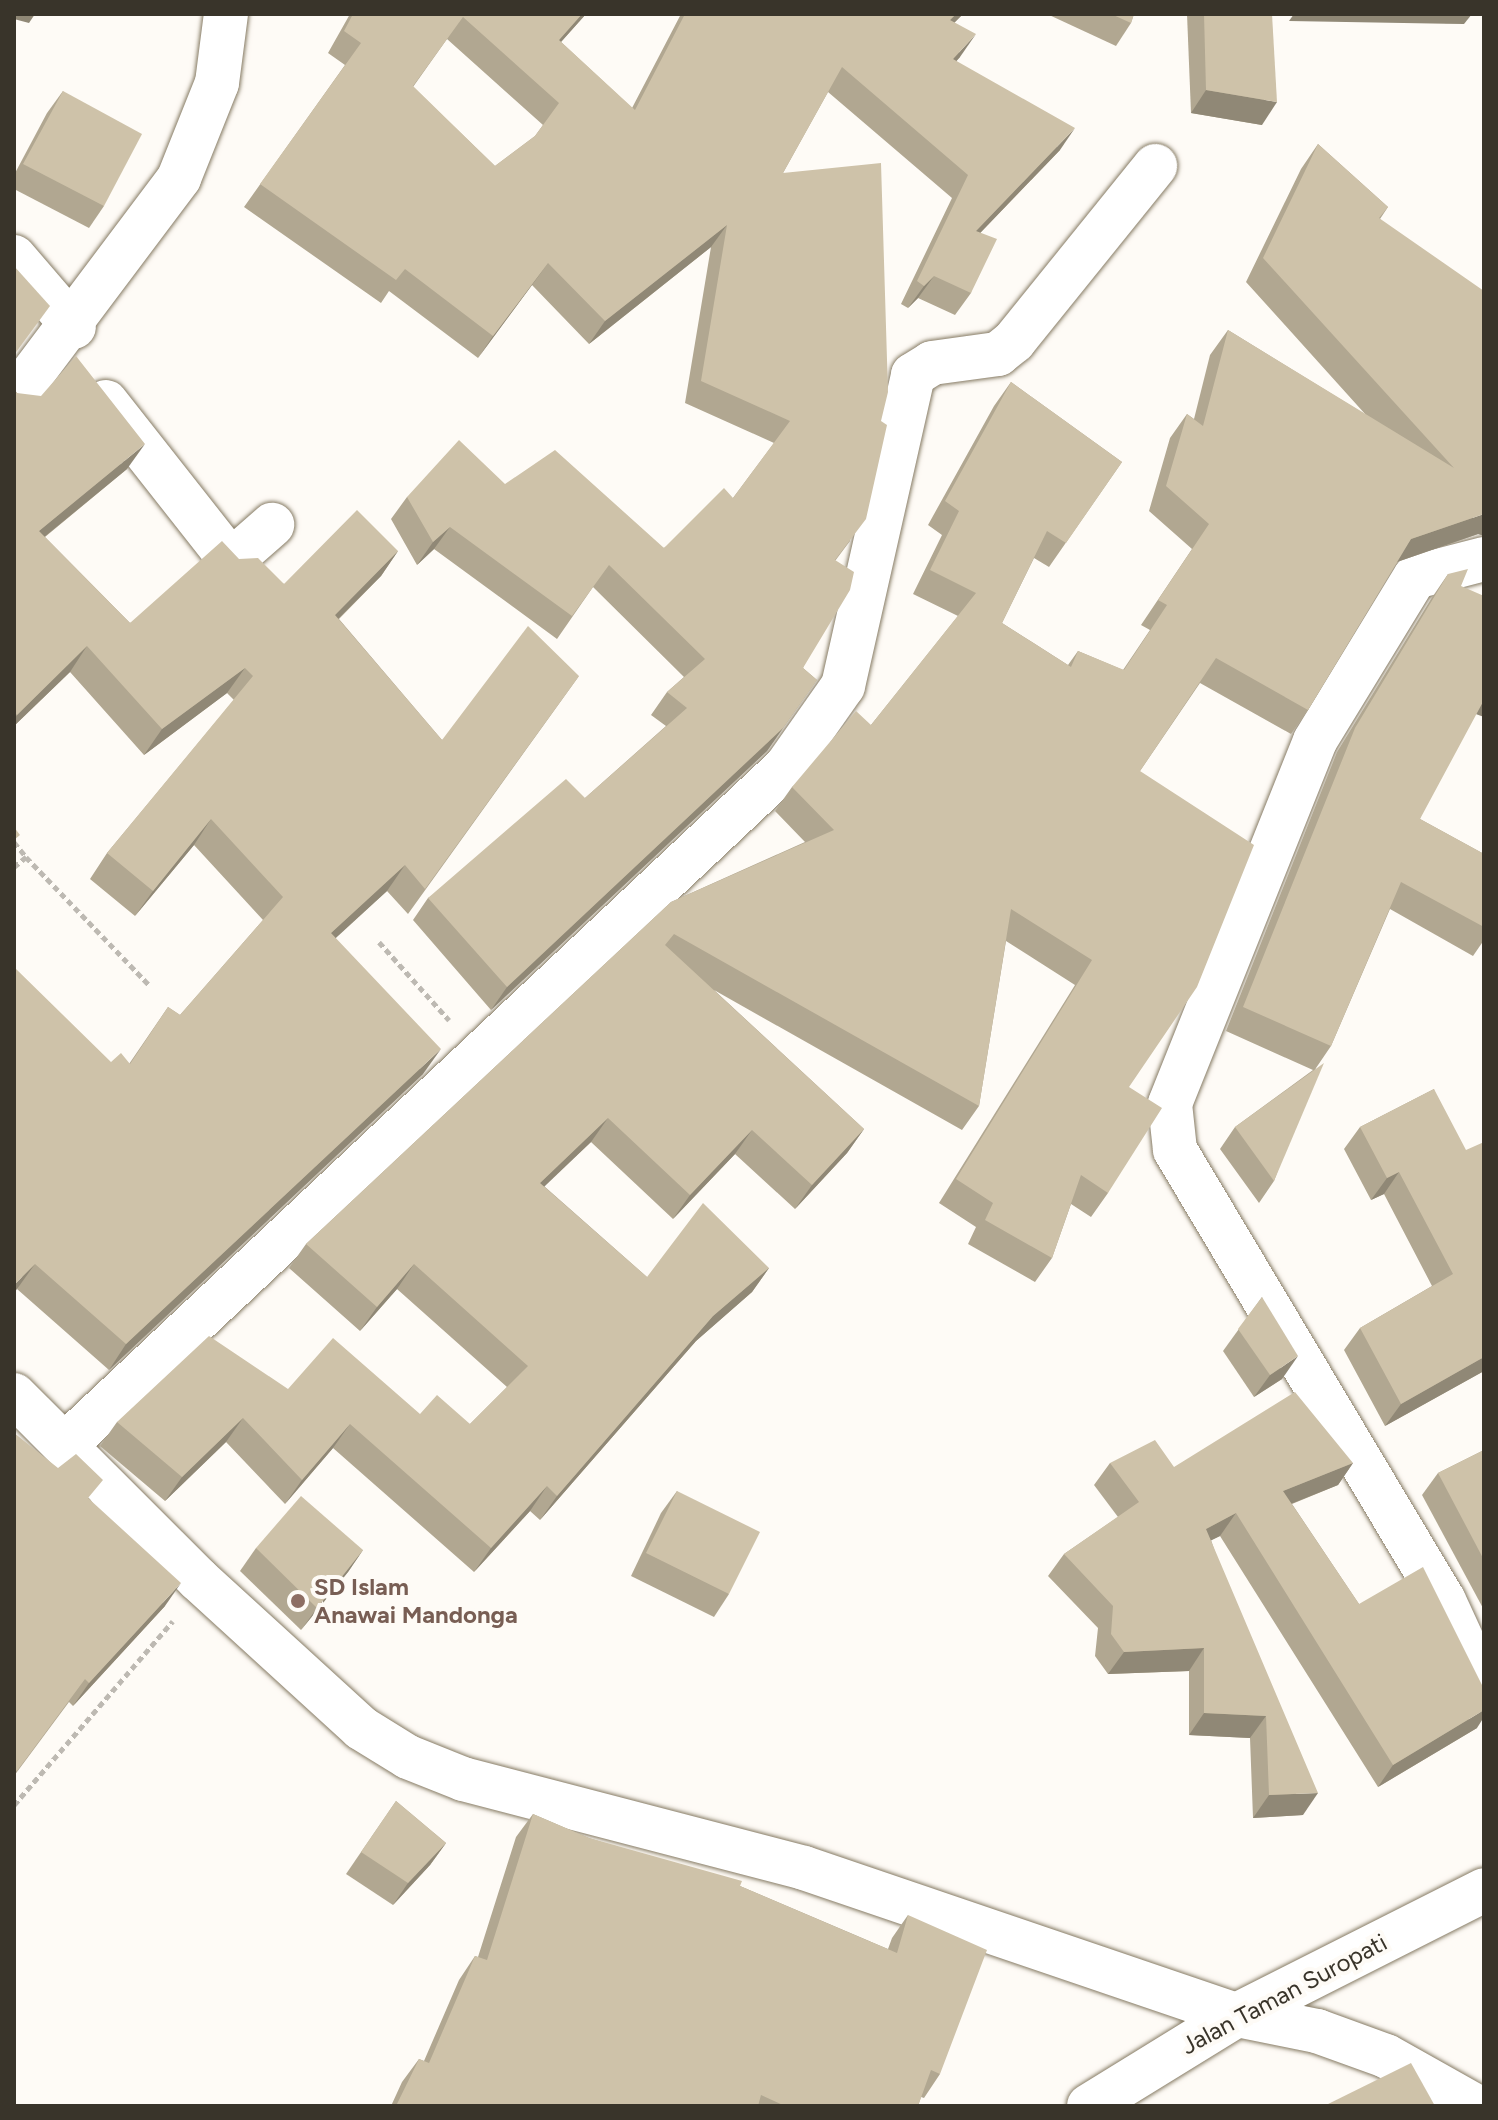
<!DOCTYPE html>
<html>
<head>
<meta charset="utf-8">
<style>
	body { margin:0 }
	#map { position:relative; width:1498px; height:2120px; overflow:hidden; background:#fefbf6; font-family:Figtree,sans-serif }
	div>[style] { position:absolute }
	.path>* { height:5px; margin-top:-2.5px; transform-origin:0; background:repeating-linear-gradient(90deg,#bdb9b2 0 6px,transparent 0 10px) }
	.roads { filter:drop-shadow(0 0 2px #867b64) drop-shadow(0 0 2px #867b64) }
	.minor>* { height:44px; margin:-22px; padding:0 22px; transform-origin:22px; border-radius:22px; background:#fff }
	.tertiary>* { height:44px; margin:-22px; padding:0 22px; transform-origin:22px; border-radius:22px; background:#fff }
	.wall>* { inset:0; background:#b1a791 }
	.shaded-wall>* { inset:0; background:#908876 }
	.building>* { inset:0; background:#cec2a9 }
	.dots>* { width:22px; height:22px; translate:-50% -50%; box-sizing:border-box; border:4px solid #fefbf6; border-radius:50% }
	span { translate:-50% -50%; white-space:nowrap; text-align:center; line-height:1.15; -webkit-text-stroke:8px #fefbf6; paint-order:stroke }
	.education-label { font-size:24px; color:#785e54; font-weight:700 }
	.left { translate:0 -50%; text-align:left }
	.street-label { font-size:24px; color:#39342a }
	.frame { position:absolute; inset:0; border:16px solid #39342a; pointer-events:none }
</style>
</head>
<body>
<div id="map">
	<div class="path">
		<div style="left:14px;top:842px;width:19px;rotate:51deg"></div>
		<div style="left:14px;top:867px;width:16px;rotate:-40deg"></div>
		<div style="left:26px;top:857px;width:179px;rotate:46.1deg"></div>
		<div style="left:379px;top:942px;width:105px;rotate:48.1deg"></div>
		<div style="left:14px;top:1805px;width:243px;rotate:-49.2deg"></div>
	</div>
	<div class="roads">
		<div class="minor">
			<div style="left:14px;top:257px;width:92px;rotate:49.4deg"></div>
			<div style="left:14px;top:398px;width:275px;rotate:-53.1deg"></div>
			<div style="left:179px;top:178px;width:102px;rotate:-68.2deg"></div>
			<div style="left:217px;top:83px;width:70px;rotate:-82.6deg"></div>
			<div style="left:106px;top:402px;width:202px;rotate:51.8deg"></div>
			<div style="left:231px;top:561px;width:55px;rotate:-41.3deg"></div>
			<div style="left:1484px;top:559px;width:71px;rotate:165.4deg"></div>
			<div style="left:1415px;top:577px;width:192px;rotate:121.4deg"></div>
			<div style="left:1315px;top:741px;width:391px;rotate:111.8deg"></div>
			<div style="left:1170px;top:1104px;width:46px;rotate:83.8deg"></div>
			<div style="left:1175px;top:1150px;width:525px;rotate:59.19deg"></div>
			<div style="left:1444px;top:1601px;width:96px;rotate:65.3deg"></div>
			<div style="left:14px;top:1395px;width:260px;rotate:45deg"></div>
			<div style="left:198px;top:1579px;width:221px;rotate:42.4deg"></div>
			<div style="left:361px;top:1728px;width:55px;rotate:31.7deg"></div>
			<div style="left:408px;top:1757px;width:59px;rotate:21.8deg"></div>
			<div style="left:463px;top:1779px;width:352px;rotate:14.6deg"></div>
			<div style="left:804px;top:1868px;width:457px;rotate:18.8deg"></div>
			<div style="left:1237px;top:2015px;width:82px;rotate:11.3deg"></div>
			<div style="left:1317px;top:2031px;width:73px;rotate:19.9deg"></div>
			<div style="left:1386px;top:2056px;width:102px;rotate:29.3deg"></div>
			<div style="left:66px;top:1444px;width:988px;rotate:-43.24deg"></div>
			<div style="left:786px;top:767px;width:99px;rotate:-54.9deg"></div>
			<div style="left:843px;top:686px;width:319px;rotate:-77.3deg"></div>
			<div style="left:913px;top:375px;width:22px;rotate:-32deg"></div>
			<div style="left:932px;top:363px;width:67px;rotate:-7.8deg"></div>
			<div style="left:998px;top:354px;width:21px;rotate:-39deg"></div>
			<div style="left:1014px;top:341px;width:225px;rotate:-51.1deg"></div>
		</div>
		<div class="tertiary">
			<div style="left:1089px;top:2106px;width:174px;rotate:-31.6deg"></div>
			<div style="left:1237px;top:2015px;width:277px;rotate:-26.8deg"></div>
		</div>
	</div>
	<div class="wall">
		<div style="clip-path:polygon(evenodd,350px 14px,586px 14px,561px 42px,632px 108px,681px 14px,963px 14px,954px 23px,960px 57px,956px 61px,1060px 150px,980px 233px,971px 293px,955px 315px,918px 298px,908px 308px,901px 304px,952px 198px,828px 92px,783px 173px,850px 541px,835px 561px,803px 668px,817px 680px,767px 751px,491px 1010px,413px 920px,428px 898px,585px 798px,666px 726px,651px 715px,667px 692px,684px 677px,593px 587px,557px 639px,434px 549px,417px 565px,391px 519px,407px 497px,505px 484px,664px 548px,733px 498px,774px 443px,685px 403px,711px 247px,589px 344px,532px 285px,478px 358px,389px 291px,381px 303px,244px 207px,345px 65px,328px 53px,350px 14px,447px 39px,543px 125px,535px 136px,495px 166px,413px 87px,447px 39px)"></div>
		<div style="clip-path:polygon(1047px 14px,1134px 14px,1131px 23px,1116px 46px)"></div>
		<div style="clip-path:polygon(1187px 14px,1272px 14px,1262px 125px,1191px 113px)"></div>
		<div style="clip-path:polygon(63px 91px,104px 206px,89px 228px,14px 189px,14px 175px,47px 113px)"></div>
		<div style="clip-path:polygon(1318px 144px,1388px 207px,1380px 219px,1478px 534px,1397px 562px,1308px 710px,1291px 734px,1200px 683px,1140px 771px,1129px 1087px,1108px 1193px,1091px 1217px,1071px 1204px,1052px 1258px,1035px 1282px,968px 1244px,976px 1227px,939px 1203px,1075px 985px,1006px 941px,979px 1106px,962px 1130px,714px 990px,864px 1129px,847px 1153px,795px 1209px,735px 1154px,673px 1219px,591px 1142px,544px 1186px,647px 1277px,769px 1268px,752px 1292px,696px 1341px,540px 1520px,530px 1511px,474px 1572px,333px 1448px,285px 1504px,226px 1442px,165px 1501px,100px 1446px,117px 1422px,288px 1389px,470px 1424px,507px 1387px,397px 1289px,360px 1331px,289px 1268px,306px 1244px,671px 902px,805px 842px,775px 811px,792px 787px,871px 725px,958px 616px,913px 594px,942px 535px,928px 525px,994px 406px,1011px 382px,1122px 462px,1049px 567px,1034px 558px,1002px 623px,1068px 665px,1078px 651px,1123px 670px,1150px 630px,1141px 625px,1192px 549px,1149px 511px,1170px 438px,1187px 414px,1194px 419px,1210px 355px,1228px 330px,1366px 415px,1246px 282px,1301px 169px)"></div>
		<div style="clip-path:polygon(14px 389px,17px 393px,127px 469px,45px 537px,130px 623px,239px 559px,284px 584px,398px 551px,381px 576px,339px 619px,442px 740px,579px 676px,408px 914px,387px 891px,335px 938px,423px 1074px,109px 1370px,17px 1289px,111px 1062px,129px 1064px,168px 1007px,180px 1015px,263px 920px,194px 845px,135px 916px,90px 879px,107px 853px,234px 700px,227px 693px,144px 755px,70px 672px,14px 726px)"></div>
		<div style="clip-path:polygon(1448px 574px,1461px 586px,1420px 819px,1484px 854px,1484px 940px,1473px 956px,1390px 909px,1331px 1046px,1316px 1068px,1274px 1181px,1259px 1203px,1220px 1149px,1235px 1127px,1313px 1070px,1226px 1031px,1337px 752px,1431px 599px)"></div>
		<div style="clip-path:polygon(1434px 1089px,1484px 1371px,1385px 1426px,1344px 1350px,1360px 1328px,1432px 1286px,1384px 1194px,1371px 1200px,1344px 1149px,1360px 1127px)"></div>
		<div style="clip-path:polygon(1262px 1297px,1282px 1379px,1254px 1397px,1223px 1351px)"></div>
		<div style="clip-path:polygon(14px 1433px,90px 1499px,165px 1606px,73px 1706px,69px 1702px,14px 1776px)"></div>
		<div style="clip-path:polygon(1484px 1450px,1484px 1610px,1422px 1495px,1438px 1473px)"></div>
		<div style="clip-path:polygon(1110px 1463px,1174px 1467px,1353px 1463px,1338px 1485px,1292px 1504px,1359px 1604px,1477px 1728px,1378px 1787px,1220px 1536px,1211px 1540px,1303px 1815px,1253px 1818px,1250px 1738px,1189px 1735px,1189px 1671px,1108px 1674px,1095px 1656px,1098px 1628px,1048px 1576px,1064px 1554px,1118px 1517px,1094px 1485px)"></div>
		<div style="clip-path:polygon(677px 1491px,729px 1594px,714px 1617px,631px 1576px,661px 1513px)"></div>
		<div style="clip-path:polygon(256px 1548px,363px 1550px,348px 1572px,301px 1630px,240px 1571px)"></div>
		<div style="clip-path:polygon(396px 1801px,446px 1843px,430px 1865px,393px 1905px,346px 1874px)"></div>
		<div style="clip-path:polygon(533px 1814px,589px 1838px,740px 1886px,888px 1949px,892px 1938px,908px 1915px,940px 2074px,924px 2098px,921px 2097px,918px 2106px,391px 2106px,402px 2082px,419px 2059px,424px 2061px,459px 1980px,475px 1956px,478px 1957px,516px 1837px)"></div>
	</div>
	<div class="shaded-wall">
		<div style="clip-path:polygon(14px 14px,35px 14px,29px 23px,14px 19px)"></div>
		<div style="clip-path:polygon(582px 14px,586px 14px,543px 62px,559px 40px)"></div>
		<div style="clip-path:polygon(956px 14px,963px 14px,934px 43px,950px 20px)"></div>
		<div style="clip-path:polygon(1294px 14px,1472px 14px,1464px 24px,1289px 21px)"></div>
		<div style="clip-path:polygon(976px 34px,960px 57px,938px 82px,953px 59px)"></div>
		<div style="clip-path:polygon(1206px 90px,1277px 102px,1262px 125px,1191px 113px)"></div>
		<div style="clip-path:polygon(1075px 128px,1060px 150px,960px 254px,976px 231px)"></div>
		<div style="clip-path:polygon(727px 225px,711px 247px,589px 344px,605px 321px)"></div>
		<div style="clip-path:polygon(548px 263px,532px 285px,478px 358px,493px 336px)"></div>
		<div style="clip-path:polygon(934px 276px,918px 298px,908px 308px,924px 286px)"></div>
		<div style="clip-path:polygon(145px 444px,127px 469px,21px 556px,39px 531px)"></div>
		<div style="clip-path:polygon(1484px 514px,1484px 536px,1478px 534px,1394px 563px,1411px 539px)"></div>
		<div style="clip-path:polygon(450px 527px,434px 549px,417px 565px,433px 542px)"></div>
		<div style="clip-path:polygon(398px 551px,381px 576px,317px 640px,335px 615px)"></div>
		<div style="clip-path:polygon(87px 646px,70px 672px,14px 726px,14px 720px,17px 715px)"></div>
		<div style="clip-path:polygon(245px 668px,227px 693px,144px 755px,162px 729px)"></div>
		<div style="clip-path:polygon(1484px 697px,1484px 717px,1473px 713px)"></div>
		<div style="clip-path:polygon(783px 728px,767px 751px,491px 1010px,507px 987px)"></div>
		<div style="clip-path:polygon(211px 819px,194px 845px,135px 916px,153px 891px)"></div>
		<div style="clip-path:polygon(405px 865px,387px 891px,313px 959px,331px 933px)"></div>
		<div style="clip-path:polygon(441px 1049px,423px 1074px,109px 1370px,126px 1344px)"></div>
		<div style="clip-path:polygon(608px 1118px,591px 1142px,523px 1207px,540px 1183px)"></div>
		<div style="clip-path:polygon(864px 1129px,847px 1153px,795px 1209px,812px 1185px)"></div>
		<div style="clip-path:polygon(752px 1130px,735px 1154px,673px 1219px,690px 1195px)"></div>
		<div style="clip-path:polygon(1399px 1172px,1384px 1194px,1371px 1200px,1387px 1178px)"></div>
		<div style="clip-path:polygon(35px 1264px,17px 1289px,14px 1293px,14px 1285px)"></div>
		<div style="clip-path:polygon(414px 1264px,397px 1289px,360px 1331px,377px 1307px)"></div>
		<div style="clip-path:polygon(769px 1268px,752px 1292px,696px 1341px,540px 1520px,557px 1496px,713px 1316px)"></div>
		<div style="clip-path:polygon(1298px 1356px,1282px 1379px,1254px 1397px,1270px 1375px)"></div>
		<div style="clip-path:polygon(1484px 1357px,1484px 1371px,1385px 1426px,1401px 1404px)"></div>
		<div style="clip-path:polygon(243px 1418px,226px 1442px,165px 1501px,182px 1477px)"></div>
		<div style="clip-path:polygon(350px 1424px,333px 1448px,285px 1504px,302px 1480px)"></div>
		<div style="clip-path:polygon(1353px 1463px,1338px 1485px,1268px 1513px,1283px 1491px)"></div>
		<div style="clip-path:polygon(547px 1486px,530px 1511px,474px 1572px,491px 1548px)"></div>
		<div style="clip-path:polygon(1236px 1513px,1220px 1536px,1190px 1551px,1206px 1529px)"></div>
		<div style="clip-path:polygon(363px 1550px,348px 1572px,301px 1630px,317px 1608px)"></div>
		<div style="clip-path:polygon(181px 1583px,165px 1606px,73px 1706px,89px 1683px)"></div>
		<div style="clip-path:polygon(1204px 1648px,1189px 1671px,1108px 1674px,1124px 1652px)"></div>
		<div style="clip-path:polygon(1484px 1710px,1484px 1717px,1477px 1728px,1378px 1787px,1393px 1765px)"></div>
		<div style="clip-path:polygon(1204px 1713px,1266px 1716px,1250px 1738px,1189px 1735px)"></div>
		<div style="clip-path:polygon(1318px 1793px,1303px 1815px,1253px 1818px,1269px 1795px)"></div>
		<div style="clip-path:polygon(446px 1843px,430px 1865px,393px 1905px,408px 1883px)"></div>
	</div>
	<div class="building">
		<div style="clip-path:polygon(evenodd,353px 14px,582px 14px,559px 40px,635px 110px,685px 14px,956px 14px,950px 20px,976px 34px,953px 59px,1075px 128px,976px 231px,997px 239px,971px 293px,934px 276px,924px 286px,917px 281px,968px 175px,842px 67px,783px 173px,881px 163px,888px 392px,881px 421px,887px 425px,866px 519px,835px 560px,854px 572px,850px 590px,803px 668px,817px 680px,783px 728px,507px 987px,428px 898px,566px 779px,585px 798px,687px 708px,667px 692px,705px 659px,609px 565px,572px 616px,450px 527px,433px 542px,407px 497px,459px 440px,505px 484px,555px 450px,664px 548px,724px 488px,733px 498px,790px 421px,701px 381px,727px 225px,605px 321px,548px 263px,493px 336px,405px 269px,396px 280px,260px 184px,361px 43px,344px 31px,353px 14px,463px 17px,559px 103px,535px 136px,495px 166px,413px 86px,463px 17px)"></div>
		<div style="clip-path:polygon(1111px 14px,1134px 14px,1131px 23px)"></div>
		<div style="clip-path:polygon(1204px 14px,1272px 14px,1277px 102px,1206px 90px)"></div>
		<div style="clip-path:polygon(63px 91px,142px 134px,104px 206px,23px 164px)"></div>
		<div style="clip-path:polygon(1318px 144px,1388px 207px,1379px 218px,1484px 291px,1484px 514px,1411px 539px,1308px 710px,1216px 658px,1140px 771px,1254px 845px,1197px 987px,1129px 1087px,1162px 1108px,1108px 1193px,1081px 1175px,1052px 1258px,985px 1220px,993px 1203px,956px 1179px,1092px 960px,1011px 909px,979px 1106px,674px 934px,665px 945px,864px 1129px,812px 1185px,752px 1130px,690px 1195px,608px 1118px,540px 1183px,647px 1277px,703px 1203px,769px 1268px,713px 1316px,557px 1496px,547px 1486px,491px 1548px,350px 1424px,302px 1480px,243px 1418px,182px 1477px,117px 1422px,209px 1336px,288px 1389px,333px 1338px,420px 1414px,437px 1395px,470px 1424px,528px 1366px,414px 1264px,377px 1307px,306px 1244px,671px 902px,834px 830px,792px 787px,856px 711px,871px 725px,976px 593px,930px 570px,959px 511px,945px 501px,1011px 382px,1122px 462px,1066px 543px,1047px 531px,1002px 623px,1071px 667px,1078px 651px,1124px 670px,1167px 605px,1158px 600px,1209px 524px,1166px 486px,1187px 414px,1203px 426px,1228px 330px,1454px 468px,1263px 258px)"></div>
		<div style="clip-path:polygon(14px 266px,50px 306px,14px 355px)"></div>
		<div style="clip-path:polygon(76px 356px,145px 444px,39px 531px,130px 623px,222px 541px,239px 559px,258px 558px,284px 584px,357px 510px,398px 551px,335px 615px,442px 740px,528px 626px,579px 676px,425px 889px,405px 865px,331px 933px,441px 1049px,126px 1344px,35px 1264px,14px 1285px,14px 967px,111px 1062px,121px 1053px,130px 1064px,168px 1007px,180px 1015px,283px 897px,211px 819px,153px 891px,107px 853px,253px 676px,245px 668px,162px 729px,87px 646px,17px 715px,14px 712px,14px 389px,17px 393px,41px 396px)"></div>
		<div style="clip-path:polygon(1468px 569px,1461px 586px,1484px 596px,1484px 700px,1420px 819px,1484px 854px,1484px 927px,1401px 882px,1331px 1046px,1243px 1007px,1355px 728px,1448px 574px)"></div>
		<div style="clip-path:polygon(14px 827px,20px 835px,14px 840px)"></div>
		<div style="clip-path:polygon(1324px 1063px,1274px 1181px,1235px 1127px)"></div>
		<div style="clip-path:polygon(1434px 1089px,1466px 1150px,1484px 1142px,1484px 1357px,1401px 1404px,1360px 1328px,1453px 1274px,1399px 1172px,1387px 1178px,1360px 1127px)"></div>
		<div style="clip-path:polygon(1262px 1297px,1298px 1356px,1270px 1375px,1238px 1329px)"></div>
		<div style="clip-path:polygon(1295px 1392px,1353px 1463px,1283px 1491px,1359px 1604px,1423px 1567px,1484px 1689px,1484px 1710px,1393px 1765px,1236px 1513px,1206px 1529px,1318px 1793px,1269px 1795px,1266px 1716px,1204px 1713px,1204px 1648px,1124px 1652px,1111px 1634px,1113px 1606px,1064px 1554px,1139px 1502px,1110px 1463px,1155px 1440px,1174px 1467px)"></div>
		<div style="clip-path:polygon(14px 1433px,58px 1468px,76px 1454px,103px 1480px,88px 1498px,181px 1583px,89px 1683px,85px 1679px,17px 1771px,14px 1769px)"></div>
		<div style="clip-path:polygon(1484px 1450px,1484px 1560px,1438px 1473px)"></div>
		<div style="clip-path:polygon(677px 1491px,760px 1532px,729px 1594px,646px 1553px)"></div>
		<div style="clip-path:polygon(301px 1496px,363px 1550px,317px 1608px,256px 1548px)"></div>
		<div style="clip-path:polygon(396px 1801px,446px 1843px,408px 1883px,361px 1852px)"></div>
		<div style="clip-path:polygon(533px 1814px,589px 1838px,742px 1881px,740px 1886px,897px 1953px,908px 1915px,987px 1950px,940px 2074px,931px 2070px,918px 2106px,785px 2106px,761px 2095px,758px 2106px,396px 2106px,419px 2059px,429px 2063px,475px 1956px,487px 1960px)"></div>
		<div style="clip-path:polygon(1411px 2063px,1435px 2106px,1324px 2106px)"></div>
	</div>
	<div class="dots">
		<div style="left:298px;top:1601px;background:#8d6e63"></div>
	</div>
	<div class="education-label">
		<span class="left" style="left:314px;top:1601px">SD Islam<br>Anawai Mandonga</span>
	</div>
	<div class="street-label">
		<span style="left:1284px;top:1994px;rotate:-28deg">Jalan Taman Suropati</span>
	</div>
	<div class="frame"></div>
</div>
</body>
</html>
